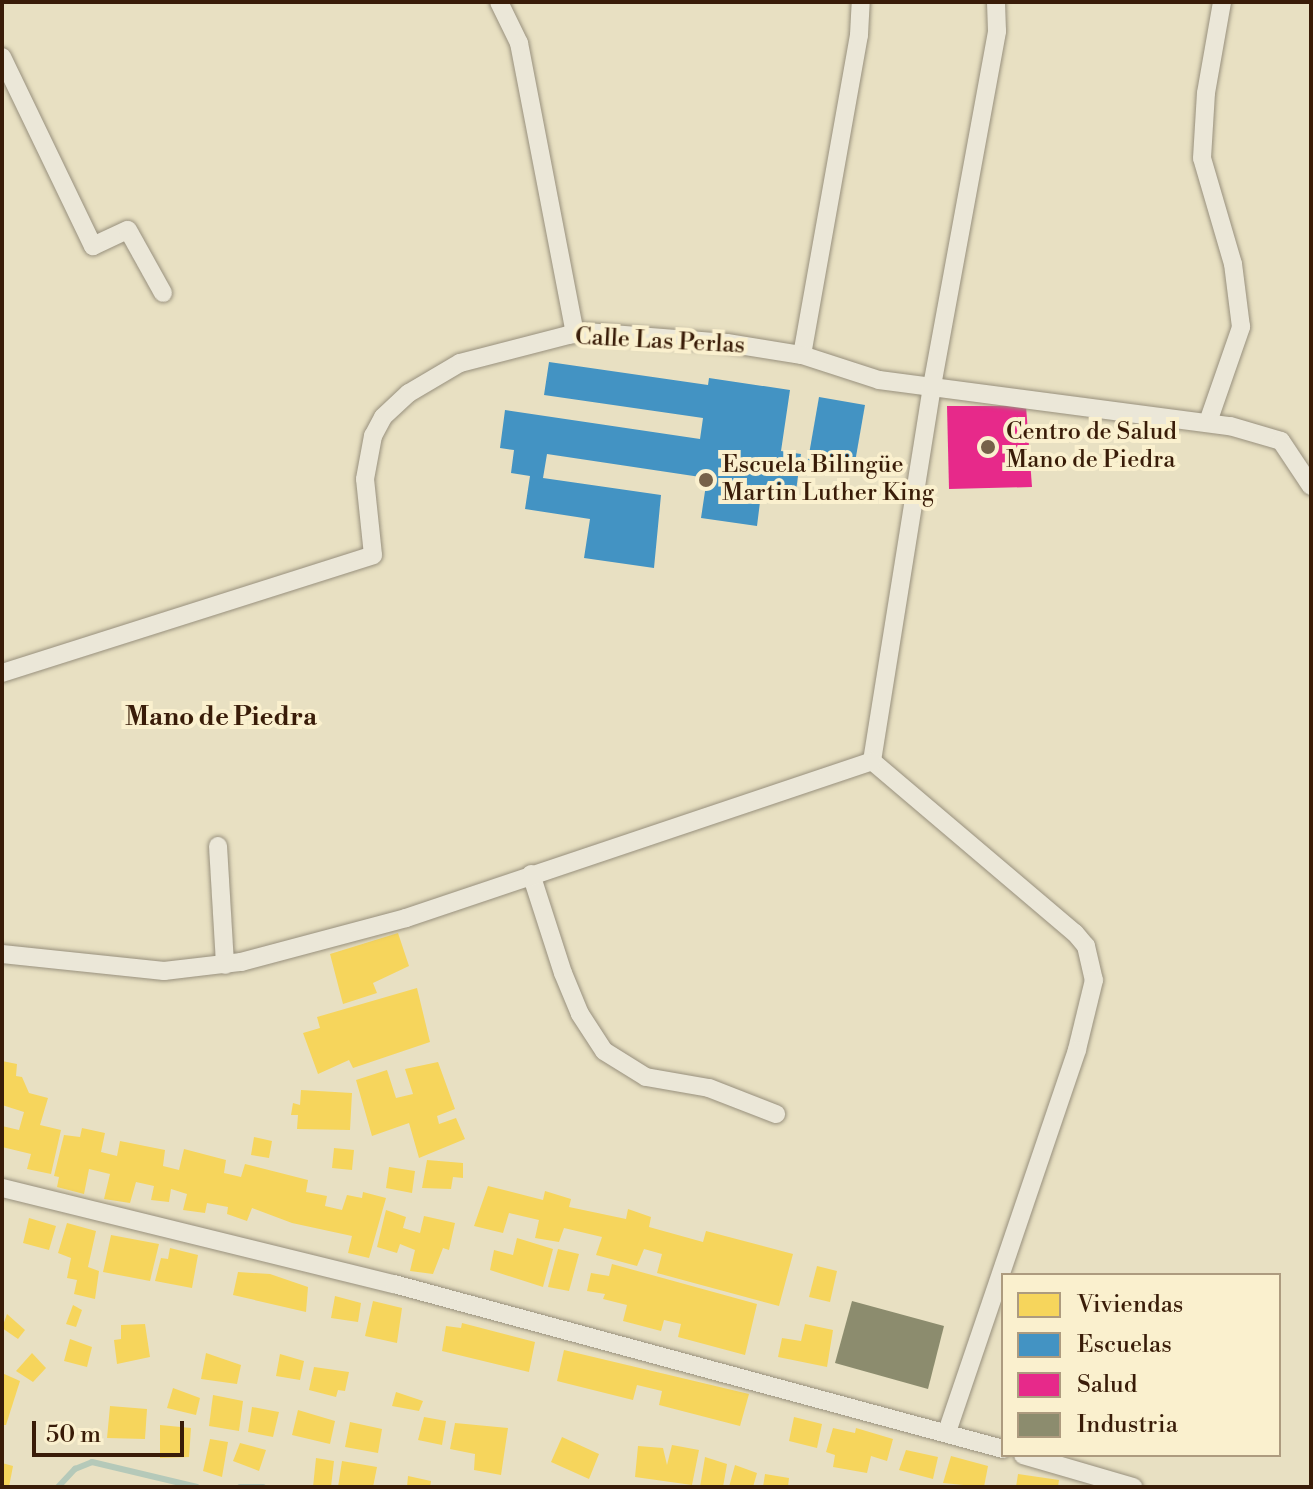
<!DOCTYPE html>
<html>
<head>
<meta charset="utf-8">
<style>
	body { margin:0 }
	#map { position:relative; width:1313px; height:1489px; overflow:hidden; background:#e8e0c2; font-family:"Libre Bodoni",serif }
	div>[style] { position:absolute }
	.homes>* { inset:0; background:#f6d55c }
	.schools>* { inset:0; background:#4393c3 }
	.health>* { inset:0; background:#e7298a }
	.industry>* { inset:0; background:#8c8c6e }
	.stream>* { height:6px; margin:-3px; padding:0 3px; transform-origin:3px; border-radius:3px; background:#b5c9b9 }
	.roads { filter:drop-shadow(0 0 2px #98907d) drop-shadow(0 0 2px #98907d) }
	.street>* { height:18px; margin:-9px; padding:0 9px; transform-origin:9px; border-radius:9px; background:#ebe7d8 }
	.dots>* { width:22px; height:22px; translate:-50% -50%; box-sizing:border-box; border:4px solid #faf0ce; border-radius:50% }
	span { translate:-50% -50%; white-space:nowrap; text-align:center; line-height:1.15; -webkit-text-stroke:8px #faf0ce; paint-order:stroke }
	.street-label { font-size:24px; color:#391c08 }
	.poi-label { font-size:24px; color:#391c08 }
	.left { translate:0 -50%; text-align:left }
	.neighbourhood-label { font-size:26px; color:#391c08; font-weight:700 }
	.frame { position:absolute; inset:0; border:4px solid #391c08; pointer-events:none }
	.legend { position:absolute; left:1001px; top:1273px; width:280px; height:184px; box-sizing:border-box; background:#faf0ce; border:2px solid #ad9b7f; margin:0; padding:10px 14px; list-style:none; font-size:24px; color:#391c08 }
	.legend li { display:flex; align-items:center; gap:16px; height:40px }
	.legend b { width:40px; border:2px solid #ad9b7f }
	.scale { position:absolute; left:32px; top:1421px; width:152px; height:36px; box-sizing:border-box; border:4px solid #391c08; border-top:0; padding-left:10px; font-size:24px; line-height:28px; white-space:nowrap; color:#391c08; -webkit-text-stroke:6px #faf0ce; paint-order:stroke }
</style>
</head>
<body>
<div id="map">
	<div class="homes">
		<div style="clip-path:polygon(398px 933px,409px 966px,373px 983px,377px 993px,343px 1004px,330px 954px)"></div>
		<div style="clip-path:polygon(417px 988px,430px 1042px,353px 1068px,349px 1060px,318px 1074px,303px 1033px,320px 1028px,317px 1017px)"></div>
		<div style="clip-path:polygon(2px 1061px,17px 1064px,16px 1076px,22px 1077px,29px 1093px,48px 1098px,40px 1125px,61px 1130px,51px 1174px,27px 1169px,31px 1154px,2px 1147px,2px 1126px,19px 1130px,24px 1112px,2px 1105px)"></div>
		<div style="clip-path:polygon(438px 1062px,455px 1109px,437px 1116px,439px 1124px,456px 1118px,465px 1139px,419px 1158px,409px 1123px,372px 1136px,356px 1080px,387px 1070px,396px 1098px,413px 1094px,405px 1069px)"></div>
		<div style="clip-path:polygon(301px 1090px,352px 1093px,350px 1130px,297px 1129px,298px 1115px,291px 1115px,293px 1103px,300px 1105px)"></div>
		<div style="clip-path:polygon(82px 1128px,105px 1133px,101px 1152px,117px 1156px,120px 1141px,165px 1150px,163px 1166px,179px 1170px,184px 1149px,226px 1160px,224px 1173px,241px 1177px,245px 1164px,308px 1180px,306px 1192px,327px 1196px,325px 1206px,342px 1210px,347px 1195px,362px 1198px,363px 1192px,386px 1198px,369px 1258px,348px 1253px,352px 1236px,292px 1223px,252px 1208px,247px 1221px,227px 1214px,228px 1207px,207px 1203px,205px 1213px,183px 1210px,187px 1194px,171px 1189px,169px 1202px,151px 1200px,154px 1186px,136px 1182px,130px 1203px,104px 1199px,110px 1174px,89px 1169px,84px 1194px,57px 1187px,59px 1177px,54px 1176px,64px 1135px,80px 1137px)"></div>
		<div style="clip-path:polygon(254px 1137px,272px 1141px,269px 1158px,251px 1155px)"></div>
		<div style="clip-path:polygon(334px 1148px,354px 1150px,352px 1170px,332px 1168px)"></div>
		<div style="clip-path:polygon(427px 1160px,463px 1163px,463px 1178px,453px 1177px,451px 1189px,422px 1188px)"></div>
		<div style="clip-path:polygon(389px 1167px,415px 1171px,412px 1193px,386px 1188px)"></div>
		<div style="clip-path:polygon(488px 1186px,543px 1200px,545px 1191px,571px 1199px,569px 1207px,626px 1219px,628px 1209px,651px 1217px,649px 1227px,703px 1242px,706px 1231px,793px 1254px,779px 1306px,657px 1273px,662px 1254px,644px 1249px,637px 1266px,596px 1255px,602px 1237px,564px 1228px,559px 1242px,535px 1238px,539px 1220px,509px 1213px,503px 1233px,474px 1226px)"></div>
		<div style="clip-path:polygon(386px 1210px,406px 1217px,403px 1228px,420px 1233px,424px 1216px,455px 1223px,449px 1250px,443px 1248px,433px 1274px,410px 1271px,415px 1250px,400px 1244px,397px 1253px,377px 1247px)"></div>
		<div style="clip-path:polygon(29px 1218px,56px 1226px,49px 1250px,23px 1243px)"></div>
		<div style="clip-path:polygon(67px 1223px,96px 1231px,88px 1267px,99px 1271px,95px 1299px,74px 1294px,77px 1280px,67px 1278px,71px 1258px,58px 1253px)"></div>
		<div style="clip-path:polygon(111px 1235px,159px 1244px,150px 1281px,103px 1272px)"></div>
		<div style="clip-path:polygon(517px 1238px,553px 1249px,543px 1287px,490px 1270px,494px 1250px,513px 1255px)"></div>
		<div style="clip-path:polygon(170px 1248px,198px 1255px,192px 1288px,155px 1281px,161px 1258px,168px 1259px)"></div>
		<div style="clip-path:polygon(558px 1249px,579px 1254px,569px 1291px,548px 1287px)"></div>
		<div style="clip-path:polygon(612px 1264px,757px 1304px,745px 1355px,678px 1337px,681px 1324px,664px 1320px,661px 1331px,623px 1321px,627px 1305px,603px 1299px,605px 1294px,587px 1291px,591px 1273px,609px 1276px)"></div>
		<div style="clip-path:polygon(817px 1266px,837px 1271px,830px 1302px,809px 1297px)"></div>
		<div style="clip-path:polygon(238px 1272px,270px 1274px,308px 1287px,306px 1312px,233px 1295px)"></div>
		<div style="clip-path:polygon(335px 1296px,361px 1303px,358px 1322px,331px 1318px)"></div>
		<div style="clip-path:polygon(373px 1301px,402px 1308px,397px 1343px,365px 1336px)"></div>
		<div style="clip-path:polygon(73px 1305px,82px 1310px,76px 1327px,66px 1324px)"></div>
		<div style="clip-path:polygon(7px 1314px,25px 1330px,18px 1339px,2px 1328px)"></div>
		<div style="clip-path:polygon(462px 1323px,535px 1342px,529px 1372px,442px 1351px,446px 1326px,461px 1328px)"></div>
		<div style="clip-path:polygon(145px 1324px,150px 1357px,117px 1364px,114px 1340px,121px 1339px,121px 1325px)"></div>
		<div style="clip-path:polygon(805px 1324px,833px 1330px,827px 1367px,778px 1357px,782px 1338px,801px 1341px)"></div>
		<div style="clip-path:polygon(70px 1339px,92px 1347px,87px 1367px,64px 1361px)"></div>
		<div style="clip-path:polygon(564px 1350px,749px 1394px,740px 1426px,659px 1405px,662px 1391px,637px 1385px,633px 1400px,557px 1381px)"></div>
		<div style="clip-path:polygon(32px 1353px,46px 1368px,33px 1382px,16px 1371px)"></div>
		<div style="clip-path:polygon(206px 1353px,241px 1365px,237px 1384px,201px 1379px)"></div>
		<div style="clip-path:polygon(280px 1354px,304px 1361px,300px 1380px,276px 1376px)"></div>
		<div style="clip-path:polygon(314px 1367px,349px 1372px,345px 1391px,338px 1390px,336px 1397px,309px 1390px)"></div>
		<div style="clip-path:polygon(2px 1373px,20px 1381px,6px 1425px,2px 1425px)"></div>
		<div style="clip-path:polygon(173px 1388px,200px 1398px,196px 1415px,167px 1408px)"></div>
		<div style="clip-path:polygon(396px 1392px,423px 1401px,419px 1411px,392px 1406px)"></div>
		<div style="clip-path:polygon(213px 1395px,243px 1401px,239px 1431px,209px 1426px)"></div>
		<div style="clip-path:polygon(110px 1406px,147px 1409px,145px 1439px,107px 1438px)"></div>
		<div style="clip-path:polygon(252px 1407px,279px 1412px,273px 1437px,248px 1432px)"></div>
		<div style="clip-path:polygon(298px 1410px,335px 1421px,330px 1444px,292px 1435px)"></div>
		<div style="clip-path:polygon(424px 1417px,446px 1421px,442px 1445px,418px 1440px)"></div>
		<div style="clip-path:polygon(794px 1417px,822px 1424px,817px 1448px,789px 1441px)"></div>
		<div style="clip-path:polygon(350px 1422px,382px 1429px,378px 1453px,345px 1447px)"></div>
		<div style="clip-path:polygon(455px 1423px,508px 1428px,501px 1475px,474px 1470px,475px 1454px,450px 1449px)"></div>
		<div style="clip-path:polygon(160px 1425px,191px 1428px,189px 1457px,160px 1458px)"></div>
		<div style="clip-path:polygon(833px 1428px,855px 1433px,856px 1428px,893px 1439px,887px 1461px,871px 1456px,867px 1473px,833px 1467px,835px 1455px,826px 1452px)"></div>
		<div style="clip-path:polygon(562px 1437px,599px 1454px,589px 1479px,551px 1462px)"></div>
		<div style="clip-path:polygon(210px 1439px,228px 1442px,222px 1477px,203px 1471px)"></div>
		<div style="clip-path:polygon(240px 1443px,266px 1450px,259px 1471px,233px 1461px)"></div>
		<div style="clip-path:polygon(672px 1445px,699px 1450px,692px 1485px,635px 1477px,638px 1446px,663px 1448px,667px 1465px)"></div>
		<div style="clip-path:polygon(906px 1450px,938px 1457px,933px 1479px,899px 1470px)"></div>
		<div style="clip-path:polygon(951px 1456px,988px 1466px,984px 1487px,943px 1483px)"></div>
		<div style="clip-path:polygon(705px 1457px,727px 1464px,723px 1487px,700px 1487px)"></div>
		<div style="clip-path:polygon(316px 1458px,334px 1461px,331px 1487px,313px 1487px)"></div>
		<div style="clip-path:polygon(342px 1461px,377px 1467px,373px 1487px,338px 1487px)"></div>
		<div style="clip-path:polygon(2px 1463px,13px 1466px,9px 1487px,2px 1487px)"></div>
		<div style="clip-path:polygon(735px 1465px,757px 1473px,753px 1487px,729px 1487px)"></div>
		<div style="clip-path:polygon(765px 1474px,789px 1478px,788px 1487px,763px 1487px)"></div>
		<div style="clip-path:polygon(1018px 1474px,1059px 1480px,1058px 1487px,1016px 1487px)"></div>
		<div style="clip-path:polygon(408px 1476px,431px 1481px,430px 1487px,407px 1487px)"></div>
	</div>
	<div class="schools">
		<div style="clip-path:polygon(549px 362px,708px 385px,709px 378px,790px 390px,781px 451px,801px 454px,796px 491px,762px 486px,757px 526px,701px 518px,707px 478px,547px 454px,543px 478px,661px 495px,654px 568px,584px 558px,590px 519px,525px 509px,530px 476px,511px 473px,514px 450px,500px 448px,505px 410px,700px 439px,703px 418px,544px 395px)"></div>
		<div style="clip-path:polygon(819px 397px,865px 405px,854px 468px,808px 460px)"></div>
	</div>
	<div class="health">
		<div style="clip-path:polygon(947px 406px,1026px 406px,1032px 487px,949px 489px)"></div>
	</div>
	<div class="industry">
		<div style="clip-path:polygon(852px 1301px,944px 1326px,928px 1389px,835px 1363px)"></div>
	</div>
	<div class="stream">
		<div style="left:58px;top:1487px;width:25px;rotate:-47deg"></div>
		<div style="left:75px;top:1469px;width:18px;rotate:-22deg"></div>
		<div style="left:92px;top:1462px;width:108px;rotate:13.4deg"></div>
		<div style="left:240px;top:1487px;width:23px"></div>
	</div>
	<div class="roads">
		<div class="street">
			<div style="left:499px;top:2px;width:46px;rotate:64deg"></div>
			<div style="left:519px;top:43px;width:296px;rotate:79.1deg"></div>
			<div style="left:2px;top:57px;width:210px;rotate:64.3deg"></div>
			<div style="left:93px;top:246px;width:38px;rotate:-25deg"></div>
			<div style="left:128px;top:230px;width:72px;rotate:60.9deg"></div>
			<div style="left:802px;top:355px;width:325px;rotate:-79.9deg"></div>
			<div style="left:859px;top:35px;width:33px;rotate:-87deg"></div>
			<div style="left:1208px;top:422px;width:101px;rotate:-70.8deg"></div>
			<div style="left:1241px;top:327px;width:64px;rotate:-97.2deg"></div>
			<div style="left:1233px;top:264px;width:110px;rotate:-106.3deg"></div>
			<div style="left:1202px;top:158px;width:65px;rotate:-86.5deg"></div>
			<div style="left:1206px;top:93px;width:92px;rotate:-80deg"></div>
			<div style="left:2px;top:673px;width:389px;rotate:-17.6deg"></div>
			<div style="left:373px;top:555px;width:76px;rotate:-96deg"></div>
			<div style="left:365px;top:479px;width:44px;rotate:-79.5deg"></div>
			<div style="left:373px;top:436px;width:21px;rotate:-62deg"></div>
			<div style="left:383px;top:417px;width:35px;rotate:-43deg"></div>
			<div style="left:409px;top:393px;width:59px;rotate:-30.5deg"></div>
			<div style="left:460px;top:363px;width:112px;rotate:-14.5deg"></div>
			<div style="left:568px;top:335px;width:18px;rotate:-9deg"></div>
			<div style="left:586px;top:332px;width:141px;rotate:4.5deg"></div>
			<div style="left:727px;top:343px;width:76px;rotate:9.1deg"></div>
			<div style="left:802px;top:355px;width:81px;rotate:18deg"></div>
			<div style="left:879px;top:380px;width:354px;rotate:7.5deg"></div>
			<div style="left:1230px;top:426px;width:53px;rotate:16.4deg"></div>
			<div style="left:1281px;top:441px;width:54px;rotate:56.3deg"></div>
			<div style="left:872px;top:761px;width:266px;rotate:40.3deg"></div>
			<div style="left:1075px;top:933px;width:17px;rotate:50deg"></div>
			<div style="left:1086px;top:946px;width:35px;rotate:77deg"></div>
			<div style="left:1094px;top:980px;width:72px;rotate:103.7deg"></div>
			<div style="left:1077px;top:1050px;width:403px;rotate:108.8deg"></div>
			<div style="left:872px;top:761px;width:380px;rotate:-80.9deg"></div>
			<div style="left:932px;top:386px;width:361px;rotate:-79.6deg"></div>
			<div style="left:997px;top:31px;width:29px;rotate:-92deg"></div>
			<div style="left:218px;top:846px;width:119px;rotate:86.6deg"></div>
			<div style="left:531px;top:874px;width:104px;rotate:72.1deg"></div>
			<div style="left:563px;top:973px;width:44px;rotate:67.5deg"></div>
			<div style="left:580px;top:1014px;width:44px;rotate:57deg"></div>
			<div style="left:604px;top:1051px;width:49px;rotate:31.8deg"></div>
			<div style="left:646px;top:1077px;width:64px;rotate:9.9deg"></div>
			<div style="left:709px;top:1088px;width:72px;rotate:21.2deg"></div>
			<div style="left:2px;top:954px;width:163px;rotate:6deg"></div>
			<div style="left:164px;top:971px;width:78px;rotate:-6.7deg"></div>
			<div style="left:241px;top:962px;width:171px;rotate:-14.9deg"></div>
			<div style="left:406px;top:918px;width:492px;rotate:-18.6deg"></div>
			<div style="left:2px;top:1188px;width:404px;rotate:13.8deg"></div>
			<div style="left:394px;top:1284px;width:631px;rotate:15.16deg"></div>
			<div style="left:1023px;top:1455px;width:115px;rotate:16.2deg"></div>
		</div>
	</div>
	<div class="dots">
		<div style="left:988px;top:447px;background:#766149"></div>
		<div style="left:706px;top:480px;background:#766149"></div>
	</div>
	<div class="street-label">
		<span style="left:660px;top:342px;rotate:3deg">Calle Las Perlas</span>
	</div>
	<div class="poi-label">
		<span class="left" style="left:1006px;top:447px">Centro de Salud<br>Mano de Piedra</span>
		<span class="left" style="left:722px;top:480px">Escuela Bilingüe<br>Martin Luther King</span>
	</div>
	<div class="neighbourhood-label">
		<span style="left:221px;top:718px">Mano de Piedra</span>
	</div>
	<div class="frame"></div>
	<ul class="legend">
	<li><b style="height:22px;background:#f6d55c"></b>Viviendas</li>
	<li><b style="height:22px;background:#4393c3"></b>Escuelas</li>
	<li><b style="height:22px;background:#e7298a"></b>Salud</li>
	<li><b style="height:22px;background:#8c8c6e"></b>Industria</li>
	</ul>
	<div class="scale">50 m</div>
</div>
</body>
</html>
